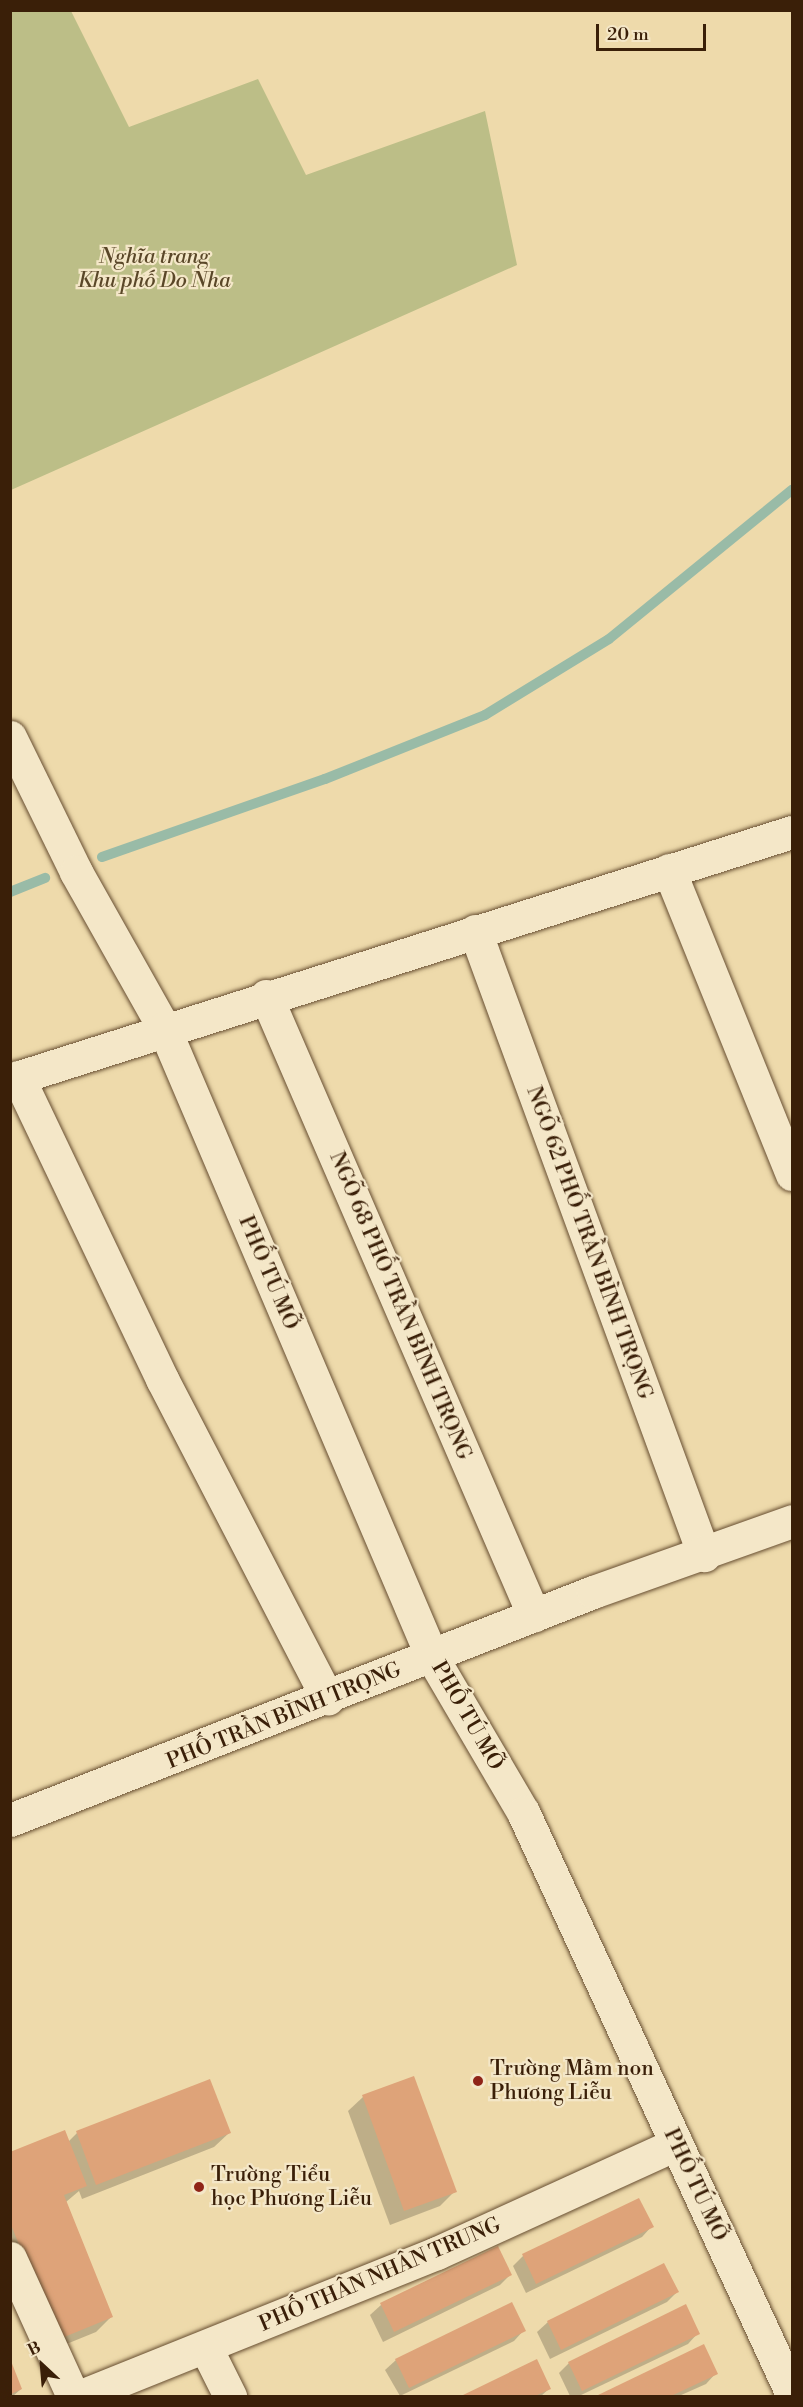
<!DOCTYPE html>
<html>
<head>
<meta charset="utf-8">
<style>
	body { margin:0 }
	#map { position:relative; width:803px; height:2407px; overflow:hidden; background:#eedaab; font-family:"Libre Bodoni",serif }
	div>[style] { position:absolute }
	.green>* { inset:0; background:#bcbe87 }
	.shadow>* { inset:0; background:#0003 }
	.stream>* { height:10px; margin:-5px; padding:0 5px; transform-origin:5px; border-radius:5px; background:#99bba7 }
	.building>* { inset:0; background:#dea379 }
	.roads { filter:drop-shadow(0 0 2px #674e31) drop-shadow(0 0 2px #674e31) }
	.minor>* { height:33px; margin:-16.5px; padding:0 16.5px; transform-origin:16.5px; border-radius:16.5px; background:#f4e7c8 }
	.tertiary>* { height:33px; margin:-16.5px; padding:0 16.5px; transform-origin:16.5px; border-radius:16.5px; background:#f4e7c8 }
	.secondary>* { height:33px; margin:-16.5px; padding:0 16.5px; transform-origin:16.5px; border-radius:16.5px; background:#f4e7c8 }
	.dots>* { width:16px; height:16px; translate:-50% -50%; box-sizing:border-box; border:3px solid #f4e7c8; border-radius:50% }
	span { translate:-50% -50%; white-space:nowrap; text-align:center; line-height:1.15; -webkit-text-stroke:4.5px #f4e7c8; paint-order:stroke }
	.park-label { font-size:21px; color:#5a4728; font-style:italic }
	.street-label { font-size:21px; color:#3a1f08 }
	.poi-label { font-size:21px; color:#3a1f08 }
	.left { translate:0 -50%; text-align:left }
	.frame { position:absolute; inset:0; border:12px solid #3a1f08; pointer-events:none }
	.north { position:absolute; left:12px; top:2335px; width:60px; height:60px; -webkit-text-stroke:4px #f4e7c8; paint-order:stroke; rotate:334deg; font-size:16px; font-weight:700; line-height:24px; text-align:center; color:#3a1f08 }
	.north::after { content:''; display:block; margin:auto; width:21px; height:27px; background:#3a1f08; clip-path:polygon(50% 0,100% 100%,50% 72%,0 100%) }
	.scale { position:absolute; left:596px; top:24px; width:110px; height:27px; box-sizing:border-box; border:3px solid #3a1f08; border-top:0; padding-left:8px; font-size:18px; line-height:21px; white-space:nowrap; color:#3a1f08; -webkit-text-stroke:4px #f4e7c8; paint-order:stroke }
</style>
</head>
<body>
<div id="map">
	<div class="green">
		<div style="clip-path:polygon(11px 10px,71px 11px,129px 127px,258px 79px,306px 175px,485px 111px,517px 265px,11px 490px)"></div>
	</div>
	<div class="shadow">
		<div style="clip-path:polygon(363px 2097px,455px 2191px,440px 2206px,390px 2225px,348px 2111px)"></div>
		<div style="clip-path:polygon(77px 2133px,229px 2133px,214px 2147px,82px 2199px,79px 2191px,66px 2202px,111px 2317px,96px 2332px,42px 2354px,10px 2273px,10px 2153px,68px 2142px)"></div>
		<div style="clip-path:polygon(652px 2226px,642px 2237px,526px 2293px,513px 2266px,523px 2256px)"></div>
		<div style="clip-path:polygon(497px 2248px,510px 2275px,500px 2285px,383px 2342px,370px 2315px,381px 2305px)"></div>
		<div style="clip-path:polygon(677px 2292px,667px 2302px,550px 2359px,537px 2332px,548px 2322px)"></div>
		<div style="clip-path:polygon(524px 2330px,514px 2341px,400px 2396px,385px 2370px,396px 2360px)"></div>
		<div style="clip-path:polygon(698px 2333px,688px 2344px,579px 2396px,570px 2396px,559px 2373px,569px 2363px)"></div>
		<div style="clip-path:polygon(703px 2346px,716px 2373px,706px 2384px,679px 2396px,600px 2396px)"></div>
		<div style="clip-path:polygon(536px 2361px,550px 2388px,541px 2396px,464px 2396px)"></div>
		<div style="clip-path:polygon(10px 2365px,21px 2389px,13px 2396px,10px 2396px)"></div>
	</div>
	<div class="stream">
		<div style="left:102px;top:857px;width:236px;rotate:-19.3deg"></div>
		<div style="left:325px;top:779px;width:172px;rotate:-21.8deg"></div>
		<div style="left:485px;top:715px;width:145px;rotate:-31.5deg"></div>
		<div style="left:609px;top:639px;width:236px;rotate:-39.2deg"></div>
		<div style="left:10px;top:892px;width:38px;rotate:-22deg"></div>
	</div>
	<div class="building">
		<div style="clip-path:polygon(414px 2076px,457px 2192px,404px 2211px,362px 2095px)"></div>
		<div style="clip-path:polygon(210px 2079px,231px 2133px,96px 2185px,76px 2131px)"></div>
		<div style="clip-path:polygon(65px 2130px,87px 2186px,64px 2195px,113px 2317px,57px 2340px,10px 2222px,10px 2152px)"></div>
		<div style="clip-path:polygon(639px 2198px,654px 2227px,536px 2284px,522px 2254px)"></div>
		<div style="clip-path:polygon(498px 2246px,512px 2275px,394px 2332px,380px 2303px)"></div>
		<div style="clip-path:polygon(664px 2263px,679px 2292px,561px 2350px,547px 2321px)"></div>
		<div style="clip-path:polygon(512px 2302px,526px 2331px,409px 2388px,395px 2359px)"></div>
		<div style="clip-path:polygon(686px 2304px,700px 2334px,582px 2391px,568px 2362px)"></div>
		<div style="clip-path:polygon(704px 2344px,718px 2374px,671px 2396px,596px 2396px)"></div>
		<div style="clip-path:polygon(537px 2359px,551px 2389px,535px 2396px,461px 2396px)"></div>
		<div style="clip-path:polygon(11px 2361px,22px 2389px,11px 2394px)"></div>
	</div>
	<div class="roads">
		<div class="minor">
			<div style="left:10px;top:737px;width:150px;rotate:63.9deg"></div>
			<div style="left:76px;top:872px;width:179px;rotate:60.6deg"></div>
			<div style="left:669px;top:870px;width:328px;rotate:68deg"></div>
			<div style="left:475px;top:931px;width:665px;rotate:69.85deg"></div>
			<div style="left:266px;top:996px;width:675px;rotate:66.62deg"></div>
			<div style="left:18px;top:1077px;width:335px;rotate:64.5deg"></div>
			<div style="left:162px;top:1379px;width:360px;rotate:62.6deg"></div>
			<div style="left:10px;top:2258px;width:152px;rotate:65.5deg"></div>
			<div style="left:206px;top:2348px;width:54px;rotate:63.4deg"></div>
			<div style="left:81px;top:2396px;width:384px;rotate:-21.9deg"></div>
			<div style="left:437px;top:2253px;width:263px;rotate:-24.5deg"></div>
		</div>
		<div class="tertiary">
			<div style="left:164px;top:1028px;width:684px;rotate:66.92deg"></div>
			<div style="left:10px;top:1080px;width:820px;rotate:-17.6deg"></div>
		</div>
		<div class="secondary">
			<div style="left:432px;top:1657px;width:180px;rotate:59.6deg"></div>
			<div style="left:523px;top:1812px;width:641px;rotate:65.19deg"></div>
			<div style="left:10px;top:1820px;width:626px;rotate:-21.36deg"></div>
			<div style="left:593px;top:1592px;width:211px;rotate:-19.6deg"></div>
		</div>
	</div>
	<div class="dots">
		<div style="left:478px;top:2081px;background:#8f2418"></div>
		<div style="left:199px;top:2187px;background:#8f2418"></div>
	</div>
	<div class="park-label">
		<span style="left:154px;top:269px">Nghĩa trang<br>Khu phố Do Nha</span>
	</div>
	<div class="street-label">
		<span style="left:589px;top:1243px;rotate:70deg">NGÕ 62 PHỐ TRẦN BÌNH TRỌNG</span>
		<span style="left:268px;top:1273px;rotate:67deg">PHỐ TÚ MỠ</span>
		<span style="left:400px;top:1306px;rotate:67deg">NGÕ 68 PHỐ TRẦN BÌNH TRỌNG</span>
		<span style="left:284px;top:1716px;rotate:-22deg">PHỐ TRẦN BÌNH TRỌNG</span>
		<span style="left:467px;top:1716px;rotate:60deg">PHỐ TÚ MỠ</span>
		<span style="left:695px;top:2185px;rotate:65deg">PHỐ TÚ MỠ</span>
		<span style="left:380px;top:2275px;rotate:-23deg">PHỐ THÂN NHÂN TRUNG</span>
	</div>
	<div class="poi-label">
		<span class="left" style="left:490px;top:2081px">Trường Mầm non<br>Phương Liễu</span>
		<span class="left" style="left:211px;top:2187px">Trường Tiểu<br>học Phương Liễu</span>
	</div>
	<div class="frame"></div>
	<div class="north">B</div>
	<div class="scale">20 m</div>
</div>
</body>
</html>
